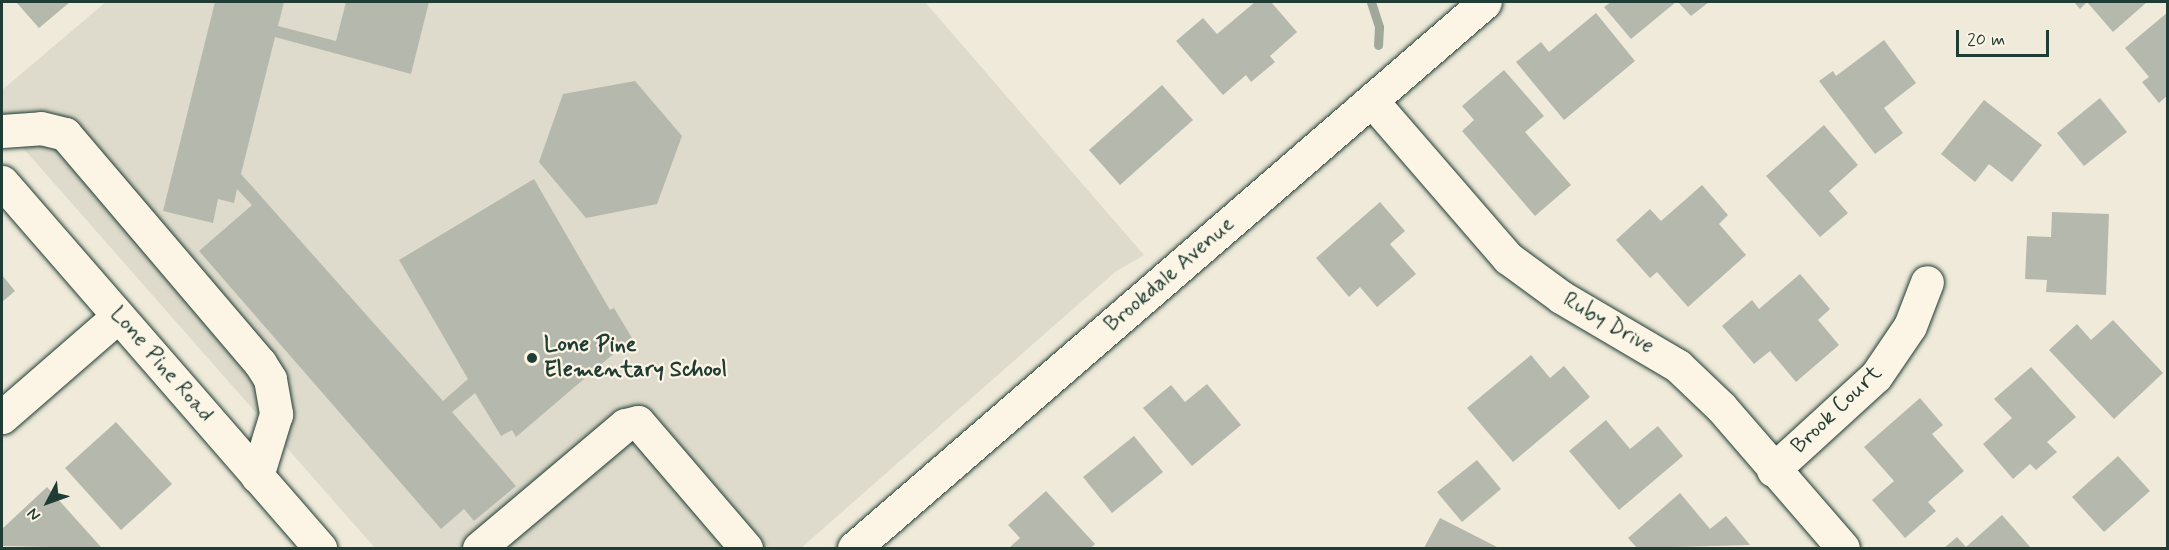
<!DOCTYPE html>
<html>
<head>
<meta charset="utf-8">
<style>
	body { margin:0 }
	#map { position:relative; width:2169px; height:550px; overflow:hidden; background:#efeada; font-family:Mynerve,sans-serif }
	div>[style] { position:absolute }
	.built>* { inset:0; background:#dedbcc }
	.stream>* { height:9px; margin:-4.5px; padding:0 4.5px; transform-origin:4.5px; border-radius:4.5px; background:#9fa89a }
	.building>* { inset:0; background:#b5b9ad }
	.roads { filter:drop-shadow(0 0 2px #1f3d34) drop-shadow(0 0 2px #1f3d34) }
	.minor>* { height:33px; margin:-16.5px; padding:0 16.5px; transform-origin:16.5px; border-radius:16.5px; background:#fcf5e5 }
	.dots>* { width:16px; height:16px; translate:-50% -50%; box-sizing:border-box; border:3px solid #fcf5e5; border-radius:50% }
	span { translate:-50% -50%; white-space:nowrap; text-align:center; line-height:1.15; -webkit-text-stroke:4.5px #fcf5e5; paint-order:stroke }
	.street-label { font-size:22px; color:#1f3d34 }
	.poi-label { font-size:22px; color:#1f3d34; font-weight:700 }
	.left { translate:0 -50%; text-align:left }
	.frame { position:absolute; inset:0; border:3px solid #1f3d34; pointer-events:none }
	.north { position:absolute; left:18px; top:472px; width:60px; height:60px; -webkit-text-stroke:4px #fcf5e5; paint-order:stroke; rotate:229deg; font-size:16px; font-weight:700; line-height:24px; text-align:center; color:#1f3d34 }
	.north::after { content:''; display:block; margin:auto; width:21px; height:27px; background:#1f3d34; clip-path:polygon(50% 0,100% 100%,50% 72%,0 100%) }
	.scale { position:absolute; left:1956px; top:30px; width:93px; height:27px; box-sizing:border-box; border:3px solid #1f3d34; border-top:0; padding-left:8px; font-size:18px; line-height:21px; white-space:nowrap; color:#1f3d34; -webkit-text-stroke:4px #fcf5e5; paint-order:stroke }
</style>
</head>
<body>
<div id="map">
	<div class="built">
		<div style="clip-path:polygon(106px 2px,925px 2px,1144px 255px,1115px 272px,801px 548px,375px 548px,2px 124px,2px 90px)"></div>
	</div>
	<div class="stream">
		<div style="left:1371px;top:2px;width:26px;rotate:72deg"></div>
		<div style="left:1379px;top:27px;width:18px;rotate:93deg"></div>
	</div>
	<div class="building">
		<div style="clip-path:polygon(16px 2px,70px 2px,39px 28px)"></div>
		<div style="clip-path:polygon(215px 2px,284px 2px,278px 26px,336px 41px,346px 2px,429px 2px,411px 74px,275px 37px,241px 174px,443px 401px,468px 379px,399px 260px,534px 179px,610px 310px,614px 308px,632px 338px,516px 437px,512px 430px,501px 436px,475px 393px,452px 412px,516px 486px,474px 521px,464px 509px,441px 529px,199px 251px,252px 205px,237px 189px,234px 203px,218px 199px,213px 223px,163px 211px)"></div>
		<div style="clip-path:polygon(1255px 2px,1271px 2px,1297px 32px,1270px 56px,1275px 62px,1251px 82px,1246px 75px,1223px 95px,1176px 41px,1203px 18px,1217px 34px)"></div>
		<div style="clip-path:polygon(1611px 2px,1676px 2px,1631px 39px,1604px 7px)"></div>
		<div style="clip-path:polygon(1678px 2px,1709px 2px,1691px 16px)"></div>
		<div style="clip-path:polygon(2074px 2px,2147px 2px,2113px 32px,2087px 2px,2080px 9px)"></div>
		<div style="clip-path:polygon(2168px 12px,2168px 95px,2159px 103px,2142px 82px,2149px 77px,2125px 48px)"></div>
		<div style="clip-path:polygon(1596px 13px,1635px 61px,1564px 120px,1516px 62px,1541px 42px,1549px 52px)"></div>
		<div style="clip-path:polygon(1884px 40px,1916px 83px,1884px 108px,1903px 133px,1875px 154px,1819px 81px,1833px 71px,1836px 76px)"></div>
		<div style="clip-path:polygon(1504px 70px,1544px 116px,1525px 132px,1571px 185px,1535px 216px,1462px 131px,1474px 120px,1462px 106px)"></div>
		<div style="clip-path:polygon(635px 81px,682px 136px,657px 204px,586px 218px,539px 162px,563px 94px)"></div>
		<div style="clip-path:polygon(1162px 85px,1193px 120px,1120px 185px,1089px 150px)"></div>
		<div style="clip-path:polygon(2100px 98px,2127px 132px,2084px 166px,2057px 133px)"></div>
		<div style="clip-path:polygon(1984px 100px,2042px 145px,2012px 182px,1989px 164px,1975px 182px,1941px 154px)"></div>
		<div style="clip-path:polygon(1824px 125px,1858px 165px,1829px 191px,1848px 213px,1820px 237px,1766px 176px)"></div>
		<div style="clip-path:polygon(1702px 185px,1728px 215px,1719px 224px,1746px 255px,1688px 307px,1657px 272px,1650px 278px,1616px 240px,1650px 209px,1661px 221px)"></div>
		<div style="clip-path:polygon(1380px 202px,1405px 231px,1390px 244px,1416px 274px,1377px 307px,1360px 287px,1349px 297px,1316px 258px)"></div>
		<div style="clip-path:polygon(2052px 212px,2109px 214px,2106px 295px,2046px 292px,2047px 280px,2025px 279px,2027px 236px,2051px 237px)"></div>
		<div style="clip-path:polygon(1800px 274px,1830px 309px,1818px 320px,1839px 345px,1796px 382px,1770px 351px,1754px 364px,1722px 326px,1752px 300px,1759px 309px)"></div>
		<div style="clip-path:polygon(2px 275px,15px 291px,2px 302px)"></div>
		<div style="clip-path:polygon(2113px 320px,2163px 373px,2114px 419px,2049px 350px,2077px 324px,2091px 340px)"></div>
		<div style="clip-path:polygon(1531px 355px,1550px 378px,1564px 366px,1590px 397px,1513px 462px,1467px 408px)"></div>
		<div style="clip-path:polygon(2031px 367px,2076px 417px,2047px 442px,2057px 452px,2036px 470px,2030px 464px,2013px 479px,1983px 444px,2012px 418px,1994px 399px)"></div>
		<div style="clip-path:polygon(1207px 384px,1241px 425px,1192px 466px,1143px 408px,1171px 385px,1185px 402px)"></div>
		<div style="clip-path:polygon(1920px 398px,1943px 425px,1932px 434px,1964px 471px,1928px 502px,1936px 511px,1905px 538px,1872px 500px,1894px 481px,1864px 447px)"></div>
		<div style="clip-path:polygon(1606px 420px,1630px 449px,1658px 426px,1683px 456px,1619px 510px,1569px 451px)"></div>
		<div style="clip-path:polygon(116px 422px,172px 484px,121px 530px,65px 468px)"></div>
		<div style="clip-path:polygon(1134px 436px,1163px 472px,1112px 513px,1083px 477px)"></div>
		<div style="clip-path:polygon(2118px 456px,2150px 491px,2104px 532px,2072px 497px)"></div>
		<div style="clip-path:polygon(1477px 460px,1501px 489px,1462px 522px,1437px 492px)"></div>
		<div style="clip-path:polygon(47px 487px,101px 547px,99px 548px,2px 546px,2px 529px)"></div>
		<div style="clip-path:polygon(1046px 491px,1095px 544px,1091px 548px,1009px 548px,1020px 538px,1008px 525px)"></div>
		<div style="clip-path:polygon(1680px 493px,1710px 529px,1726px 516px,1750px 545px,1637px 548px,1628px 538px)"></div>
		<div style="clip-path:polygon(2002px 515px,2031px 548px,1944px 548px,1957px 537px,1966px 547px)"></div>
		<div style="clip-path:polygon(1440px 518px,1499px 548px,1424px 548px)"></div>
	</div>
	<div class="roads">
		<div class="minor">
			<div style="left:1372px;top:101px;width:208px;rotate:49.1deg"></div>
			<div style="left:1508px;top:258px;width:66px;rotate:36.3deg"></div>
			<div style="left:1561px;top:297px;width:136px;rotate:30.5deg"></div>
			<div style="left:1678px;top:366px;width:59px;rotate:43.6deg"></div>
			<div style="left:1721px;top:407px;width:186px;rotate:49.1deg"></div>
			<div style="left:2px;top:131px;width:39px;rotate:-4deg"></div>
			<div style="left:41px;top:128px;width:25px;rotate:14deg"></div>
			<div style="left:65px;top:134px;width:301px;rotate:49.6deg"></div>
			<div style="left:260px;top:363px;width:19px;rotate:58deg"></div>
			<div style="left:270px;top:379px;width:36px;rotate:80deg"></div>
			<div style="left:276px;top:414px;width:65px;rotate:107deg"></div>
			<div style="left:2px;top:182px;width:485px;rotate:49deg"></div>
			<div style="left:2px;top:417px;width:154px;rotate:-41deg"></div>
			<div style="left:1773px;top:470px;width:139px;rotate:-42.4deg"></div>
			<div style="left:1876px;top:376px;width:60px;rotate:-55.8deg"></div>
			<div style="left:1910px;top:326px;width:47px;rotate:-68.9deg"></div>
			<div style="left:479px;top:548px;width:191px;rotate:-40.1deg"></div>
			<div style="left:625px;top:425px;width:13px;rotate:-13deg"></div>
			<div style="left:638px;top:422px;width:166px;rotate:49.4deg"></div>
			<div style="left:854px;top:548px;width:834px;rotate:-40.87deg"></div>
		</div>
	</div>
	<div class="dots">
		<div style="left:532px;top:358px;background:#1f3d34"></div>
	</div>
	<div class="street-label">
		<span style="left:1170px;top:275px;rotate:-41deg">Brookdale Avenue</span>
		<span style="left:1608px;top:324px;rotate:30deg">Ruby Drive</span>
		<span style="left:161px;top:365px;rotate:49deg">Lone Pine Road</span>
		<span style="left:1837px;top:410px;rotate:-44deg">Brook Court</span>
	</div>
	<div class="poi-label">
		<span class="left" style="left:544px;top:358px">Lone Pine<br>Elementary School</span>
	</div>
	<div class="frame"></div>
	<div class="north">N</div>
	<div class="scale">20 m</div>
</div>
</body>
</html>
